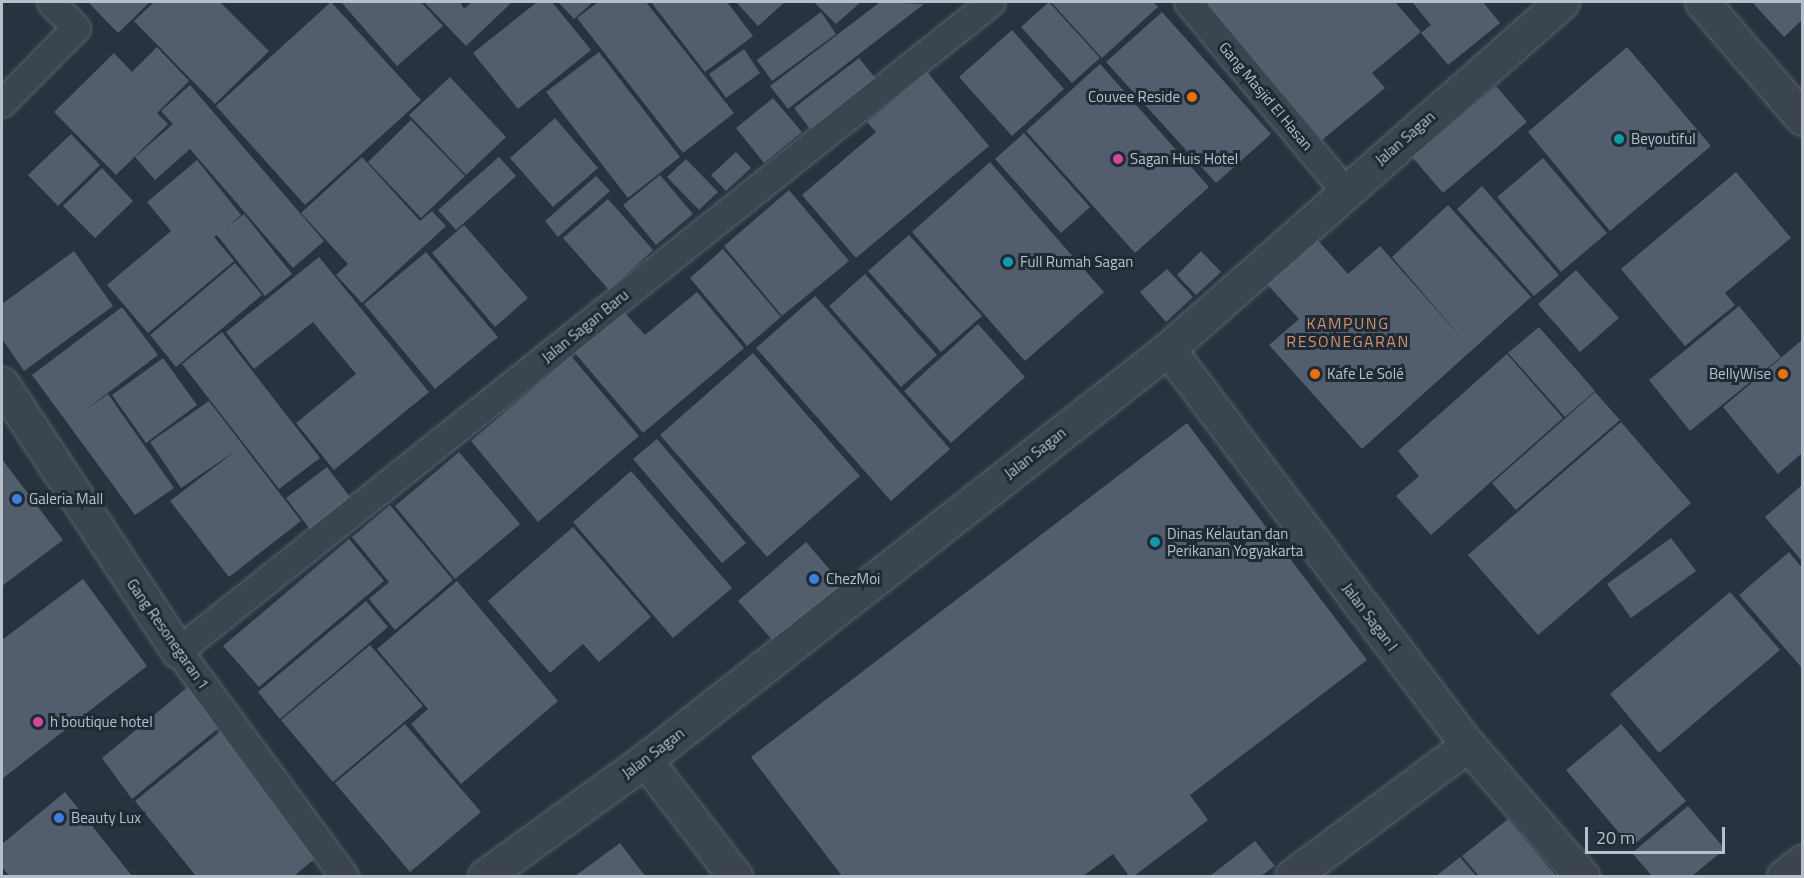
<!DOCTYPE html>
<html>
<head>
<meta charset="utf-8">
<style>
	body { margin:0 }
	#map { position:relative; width:1804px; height:878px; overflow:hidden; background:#27333f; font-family:"Titillium Web",sans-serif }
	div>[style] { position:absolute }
	.building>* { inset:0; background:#525e6d }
	.roads { filter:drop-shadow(0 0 2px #58636d) drop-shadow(0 0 2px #58636d) }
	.service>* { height:27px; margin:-13.5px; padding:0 13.5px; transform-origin:13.5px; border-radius:13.5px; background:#3b454f }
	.minor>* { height:33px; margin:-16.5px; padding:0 16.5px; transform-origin:16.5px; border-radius:16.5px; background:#3b454f }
	.dots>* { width:16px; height:16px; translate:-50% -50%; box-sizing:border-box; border:3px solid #1f2a35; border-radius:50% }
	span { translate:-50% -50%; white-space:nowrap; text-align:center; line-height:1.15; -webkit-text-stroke:6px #1f2a35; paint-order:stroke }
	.street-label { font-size:15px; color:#b7c0ca }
	.poi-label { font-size:15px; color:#b7c0ca }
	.right { translate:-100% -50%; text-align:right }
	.left { translate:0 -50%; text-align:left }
	.neighbourhood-label { font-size:16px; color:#d1906b; letter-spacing:1.5px }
	.frame { position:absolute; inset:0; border:3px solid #b7c0ca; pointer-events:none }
	.scale { position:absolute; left:1585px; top:827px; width:140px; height:27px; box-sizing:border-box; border:3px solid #b7c0ca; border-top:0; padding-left:8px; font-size:18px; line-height:21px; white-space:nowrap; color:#b7c0ca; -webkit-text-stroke:4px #1f2a35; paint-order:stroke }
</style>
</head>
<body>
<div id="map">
	<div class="building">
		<div style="clip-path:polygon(88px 2px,150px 2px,118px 33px)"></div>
		<div style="clip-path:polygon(154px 2px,220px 2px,269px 51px,215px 104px,134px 21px)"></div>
		<div style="clip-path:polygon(331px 2px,421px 100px,305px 205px,216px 106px)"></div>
		<div style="clip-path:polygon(341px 2px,421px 2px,443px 26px,397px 66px)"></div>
		<div style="clip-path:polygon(424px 2px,460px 2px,464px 9px,472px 2px,512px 2px,466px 46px)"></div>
		<div style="clip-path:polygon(537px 2px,552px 2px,591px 50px,518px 109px,473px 53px)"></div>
		<div style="clip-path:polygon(558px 2px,593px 2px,574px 19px)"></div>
		<div style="clip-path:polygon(598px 2px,646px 2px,734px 113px,683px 153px,577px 18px)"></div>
		<div style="clip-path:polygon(651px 2px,727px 2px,753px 36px,705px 72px)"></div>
		<div style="clip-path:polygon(736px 2px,785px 2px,758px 26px)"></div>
		<div style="clip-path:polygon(814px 2px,861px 2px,836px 24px)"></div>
		<div style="clip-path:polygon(880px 2px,924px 4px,788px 109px,770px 86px)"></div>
		<div style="clip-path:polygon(1049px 2px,1100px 58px,1072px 83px,1021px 27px)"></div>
		<div style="clip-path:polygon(1051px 2px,1153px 2px,1158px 7px,1102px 58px)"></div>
		<div style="clip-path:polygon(1205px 2px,1395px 2px,1421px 32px,1372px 73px,1385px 88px,1322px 140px)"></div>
		<div style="clip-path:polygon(1412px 2px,1483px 2px,1500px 23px,1448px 65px,1421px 33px,1431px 25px)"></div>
		<div style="clip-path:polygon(1752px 2px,1802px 2px,1802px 20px,1784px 37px)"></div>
		<div style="clip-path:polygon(821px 12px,836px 34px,772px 81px,757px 60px)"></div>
		<div style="clip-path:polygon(1162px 12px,1271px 134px,1216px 183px,1106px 62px)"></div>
		<div style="clip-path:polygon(1012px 30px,1064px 89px,1012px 136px,959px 77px)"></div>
		<div style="clip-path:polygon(157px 47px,189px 81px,157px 113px,168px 124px,116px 175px,54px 112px,114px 53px,132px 72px)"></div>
		<div style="clip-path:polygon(1627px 47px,1711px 146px,1610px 231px,1528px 132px)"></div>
		<div style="clip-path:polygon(744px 49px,760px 73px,726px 98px,709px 74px)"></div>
		<div style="clip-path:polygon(599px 52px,680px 157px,628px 198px,546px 92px)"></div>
		<div style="clip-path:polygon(859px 58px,876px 79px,810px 129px,794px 108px)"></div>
		<div style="clip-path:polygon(1100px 64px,1209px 187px,1135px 253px,1026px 131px)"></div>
		<div style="clip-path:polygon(927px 72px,989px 146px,856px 258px,802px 195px,876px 132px,867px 122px)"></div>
		<div style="clip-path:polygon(450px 77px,506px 137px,466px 175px,409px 115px)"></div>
		<div style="clip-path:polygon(190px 85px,324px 241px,293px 268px,190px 149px,155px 180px,135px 157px,173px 124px,161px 111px)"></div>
		<div style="clip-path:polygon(1496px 86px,1527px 122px,1443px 193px,1412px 157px)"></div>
		<div style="clip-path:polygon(773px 98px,802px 132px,764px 163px,736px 128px)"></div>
		<div style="clip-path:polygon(555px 118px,598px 168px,553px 207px,510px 158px)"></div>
		<div style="clip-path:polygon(411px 120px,465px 176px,421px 218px,368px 162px)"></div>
		<div style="clip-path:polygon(1024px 133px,1090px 207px,1061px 233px,995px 159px)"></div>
		<div style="clip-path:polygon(71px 134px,100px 165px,58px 206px,28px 175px)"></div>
		<div style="clip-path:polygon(736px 152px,751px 168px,726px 191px,711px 175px)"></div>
		<div style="clip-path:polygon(362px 157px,420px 221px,432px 211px,446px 226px,362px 303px,336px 275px,348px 264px,301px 213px)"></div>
		<div style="clip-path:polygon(499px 157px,516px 176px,456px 230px,438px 210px)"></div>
		<div style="clip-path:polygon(1543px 158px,1607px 233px,1561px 272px,1497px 197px)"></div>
		<div style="clip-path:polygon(686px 159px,718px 192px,699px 210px,667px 177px)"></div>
		<div style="clip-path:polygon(197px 160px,241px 215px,226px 228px,244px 214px,292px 274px,265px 296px,217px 235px,214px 237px,234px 261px,148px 333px,107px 285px,171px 231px,147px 202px)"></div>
		<div style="clip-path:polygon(990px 162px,1104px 292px,1025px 361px,912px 232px)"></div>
		<div style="clip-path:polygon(102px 168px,133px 201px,95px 238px,63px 206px)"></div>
		<div style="clip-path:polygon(1736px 172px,1791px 238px,1725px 293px,1735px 305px,1685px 346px,1621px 269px)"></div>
		<div style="clip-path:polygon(660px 175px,693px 214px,656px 245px,623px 205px)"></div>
		<div style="clip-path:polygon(596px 176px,610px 191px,558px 237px,545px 221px)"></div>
		<div style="clip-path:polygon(1482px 186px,1559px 275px,1534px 296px,1457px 209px)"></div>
		<div style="clip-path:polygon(789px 190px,849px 261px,782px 316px,724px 246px)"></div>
		<div style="clip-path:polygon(608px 199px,653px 250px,609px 290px,563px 238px)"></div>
		<div style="clip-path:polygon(1448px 205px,1531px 297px,1362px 449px,1269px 345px,1299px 319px,1265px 282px,1315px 237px,1348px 274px,1380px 246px,1464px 341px,1392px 257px)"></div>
		<div style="clip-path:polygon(464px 225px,528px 298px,495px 327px,432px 253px)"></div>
		<div style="clip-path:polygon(909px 235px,982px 316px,941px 352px,868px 271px)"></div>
		<div style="clip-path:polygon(723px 249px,781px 317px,747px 346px,690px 278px)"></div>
		<div style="clip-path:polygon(74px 251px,113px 306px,24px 371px,2px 339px,2px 304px)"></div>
		<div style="clip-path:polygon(1201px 251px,1221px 272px,1196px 295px,1177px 275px)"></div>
		<div style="clip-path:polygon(426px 252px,498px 337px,435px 389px,364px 304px)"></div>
		<div style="clip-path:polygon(319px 257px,429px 392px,334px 470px,296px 423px,356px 374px,313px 322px,254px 369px,226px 332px)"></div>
		<div style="clip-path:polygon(235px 263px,262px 295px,176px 367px,150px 335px)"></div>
		<div style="clip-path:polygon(1167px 269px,1193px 297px,1166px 322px,1140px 292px)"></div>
		<div style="clip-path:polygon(1576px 270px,1619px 318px,1580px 352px,1538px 304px)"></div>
		<div style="clip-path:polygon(865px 274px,937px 355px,901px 387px,829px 306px)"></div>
		<div style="clip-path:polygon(697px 292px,744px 348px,643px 433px,574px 352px,623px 311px,645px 335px)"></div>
		<div style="clip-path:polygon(815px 296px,950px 449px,891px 501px,756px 348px)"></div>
		<div style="clip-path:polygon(1739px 306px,1781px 357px,1690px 431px,1649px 380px)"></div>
		<div style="clip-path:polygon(122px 307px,158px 355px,80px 414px,108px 394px,174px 488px,135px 515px,32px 375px)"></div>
		<div style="clip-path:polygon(978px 324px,1025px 377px,951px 443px,904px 391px)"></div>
		<div style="clip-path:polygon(1539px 327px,1595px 391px,1565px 417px,1508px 353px)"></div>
		<div style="clip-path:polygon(222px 332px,320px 458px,279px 489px,182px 364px)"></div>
		<div style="clip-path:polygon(1802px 340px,1802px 453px,1778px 474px,1723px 407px)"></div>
		<div style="clip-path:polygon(753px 353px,860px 476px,767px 557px,660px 435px)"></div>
		<div style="clip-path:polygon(1507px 354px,1563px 418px,1431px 535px,1396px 496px,1419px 476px,1398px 451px)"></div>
		<div style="clip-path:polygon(571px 356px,639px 436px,538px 522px,471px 441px)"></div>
		<div style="clip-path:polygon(163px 358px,197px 405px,146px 443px,112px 395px)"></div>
		<div style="clip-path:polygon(1595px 392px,1620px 420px,1516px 510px,1492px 483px)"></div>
		<div style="clip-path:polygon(209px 401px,301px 521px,229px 577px,170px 501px,238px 449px,181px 488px,150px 442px)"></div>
		<div style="clip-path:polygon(1621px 422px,1691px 503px,1538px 635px,1468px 555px)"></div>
		<div style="clip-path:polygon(1187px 423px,1367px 660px,1190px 795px,1208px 820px,1134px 876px,1129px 876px,1113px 854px,1083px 876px,842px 876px,751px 757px)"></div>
		<div style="clip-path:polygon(657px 439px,746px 543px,722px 563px,633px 459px)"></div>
		<div style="clip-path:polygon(459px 452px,520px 524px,455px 579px,395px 506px)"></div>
		<div style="clip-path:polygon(2px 459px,63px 540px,2px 586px)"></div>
		<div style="clip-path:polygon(327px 467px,353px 501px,312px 532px,286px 498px)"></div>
		<div style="clip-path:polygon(631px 471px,732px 588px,673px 638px,573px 522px)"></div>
		<div style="clip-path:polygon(1802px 485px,1802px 561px,1765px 517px)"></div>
		<div style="clip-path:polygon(390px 505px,453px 580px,395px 630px,369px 599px,389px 582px,352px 537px)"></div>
		<div style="clip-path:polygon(573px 527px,651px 617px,599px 662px,583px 644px,550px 673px,488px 601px)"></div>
		<div style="clip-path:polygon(1671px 538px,1696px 571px,1631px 618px,1607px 584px)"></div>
		<div style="clip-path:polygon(349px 539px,384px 581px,259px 687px,223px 646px)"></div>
		<div style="clip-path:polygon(806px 542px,843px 585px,776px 644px,738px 601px)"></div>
		<div style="clip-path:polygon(1789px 552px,1802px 568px,1802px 668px,1739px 595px)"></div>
		<div style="clip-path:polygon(83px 579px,147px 666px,2px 779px,2px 640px)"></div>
		<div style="clip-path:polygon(457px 581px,558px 701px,461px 784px,411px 724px,428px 709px,377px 649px)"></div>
		<div style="clip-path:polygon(1730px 592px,1780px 650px,1659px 753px,1610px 694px)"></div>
		<div style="clip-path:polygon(366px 601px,388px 627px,280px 719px,258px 692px)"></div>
		<div style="clip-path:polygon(370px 645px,423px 706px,333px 782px,281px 720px)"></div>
		<div style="clip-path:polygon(195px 681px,221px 726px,132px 799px,102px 758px)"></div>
		<div style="clip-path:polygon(405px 724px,481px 812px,410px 872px,335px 783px)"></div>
		<div style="clip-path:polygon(1621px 724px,1686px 801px,1631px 847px,1566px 770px)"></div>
		<div style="clip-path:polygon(222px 730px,322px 853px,294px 876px,196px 876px,135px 801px)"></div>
		<div style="clip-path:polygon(65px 792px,132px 876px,9px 876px,2px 867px,2px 844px)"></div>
		<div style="clip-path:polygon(1688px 806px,1725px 849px,1692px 876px,1652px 876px,1632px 853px)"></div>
		<div style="clip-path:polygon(1508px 819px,1556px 876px,1479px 876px,1462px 856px)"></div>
		<div style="clip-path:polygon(1255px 841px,1275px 866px,1261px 876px,1210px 876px)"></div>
		<div style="clip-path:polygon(620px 843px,645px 876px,575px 876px)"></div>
		<div style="clip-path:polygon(1460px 857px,1476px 876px,1436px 876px)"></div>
	</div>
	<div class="roads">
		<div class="service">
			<div style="left:1188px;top:2px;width:244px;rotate:50.3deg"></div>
			<div style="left:2px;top:103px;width:105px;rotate:-45.4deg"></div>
			<div style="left:76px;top:28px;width:36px;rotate:-134deg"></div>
			<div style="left:344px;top:876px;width:280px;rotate:-126.4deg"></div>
			<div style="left:178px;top:651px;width:1040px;rotate:-38.6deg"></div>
		</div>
		<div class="minor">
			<div style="left:1702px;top:2px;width:153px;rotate:49.2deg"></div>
			<div style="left:1168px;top:349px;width:497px;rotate:52.9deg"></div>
			<div style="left:1468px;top:745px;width:174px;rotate:49deg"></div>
			<div style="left:2px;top:384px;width:320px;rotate:56.6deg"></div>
			<div style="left:645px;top:760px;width:147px;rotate:52.2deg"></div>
			<div style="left:485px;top:876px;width:198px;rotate:-35.9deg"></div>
			<div style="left:645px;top:760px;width:665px;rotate:-38.16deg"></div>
			<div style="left:1168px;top:349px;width:525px;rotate:-41.37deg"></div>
			<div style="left:1292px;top:876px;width:219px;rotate:-36.7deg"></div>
			<div style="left:1784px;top:876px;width:23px;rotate:-38deg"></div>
		</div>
	</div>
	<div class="dots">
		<div style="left:1192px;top:97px;background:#e8710a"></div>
		<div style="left:1619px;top:139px;background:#0f9aa8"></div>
		<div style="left:1118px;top:159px;background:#d1479c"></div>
		<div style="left:1008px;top:262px;background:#0f9aa8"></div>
		<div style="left:1315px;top:374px;background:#e8710a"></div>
		<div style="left:1783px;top:374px;background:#e8710a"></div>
		<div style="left:17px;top:499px;background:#3f7fe0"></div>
		<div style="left:1155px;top:542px;background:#0f9aa8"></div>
		<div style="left:814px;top:579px;background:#3f7fe0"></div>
		<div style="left:38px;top:722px;background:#d1479c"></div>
		<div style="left:59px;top:818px;background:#3f7fe0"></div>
	</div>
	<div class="street-label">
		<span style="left:1266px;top:96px;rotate:50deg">Gang Masjid El Hasan</span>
		<span style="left:1405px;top:138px;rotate:-41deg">Jalan Sagan</span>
		<span style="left:585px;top:326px;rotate:-39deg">Jalan Sagan Baru</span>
		<span style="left:1035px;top:453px;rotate:-38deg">Jalan Sagan</span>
		<span style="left:1370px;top:617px;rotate:53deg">Jalan Sagan I</span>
		<span style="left:168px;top:634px;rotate:55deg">Gang Resonegaran 1</span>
		<span style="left:653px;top:753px;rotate:-37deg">Jalan Sagan</span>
	</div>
	<div class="poi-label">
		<span class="right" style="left:1180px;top:97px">Couvee Reside</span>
		<span class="left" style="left:1631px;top:139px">Beyoutiful</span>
		<span class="left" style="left:1130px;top:159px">Sagan Huis Hotel</span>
		<span class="left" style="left:1020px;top:262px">Full Rumah Sagan</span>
		<span class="left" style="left:1327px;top:374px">Kafe Le Solé</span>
		<span class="right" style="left:1771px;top:374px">BellyWise</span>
		<span class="left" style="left:29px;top:499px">Galeria Mall</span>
		<span class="left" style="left:1167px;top:542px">Dinas Kelautan dan<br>Perikanan Yogyakarta</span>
		<span class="left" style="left:826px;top:579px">ChezMoi</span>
		<span class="left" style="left:50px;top:722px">h boutique hotel</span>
		<span class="left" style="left:71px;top:818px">Beauty Lux</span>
	</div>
	<div class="neighbourhood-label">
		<span style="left:1348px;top:332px">KAMPUNG<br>RESONEGARAN</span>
	</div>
	<div class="frame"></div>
	<div class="scale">20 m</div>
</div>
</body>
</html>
